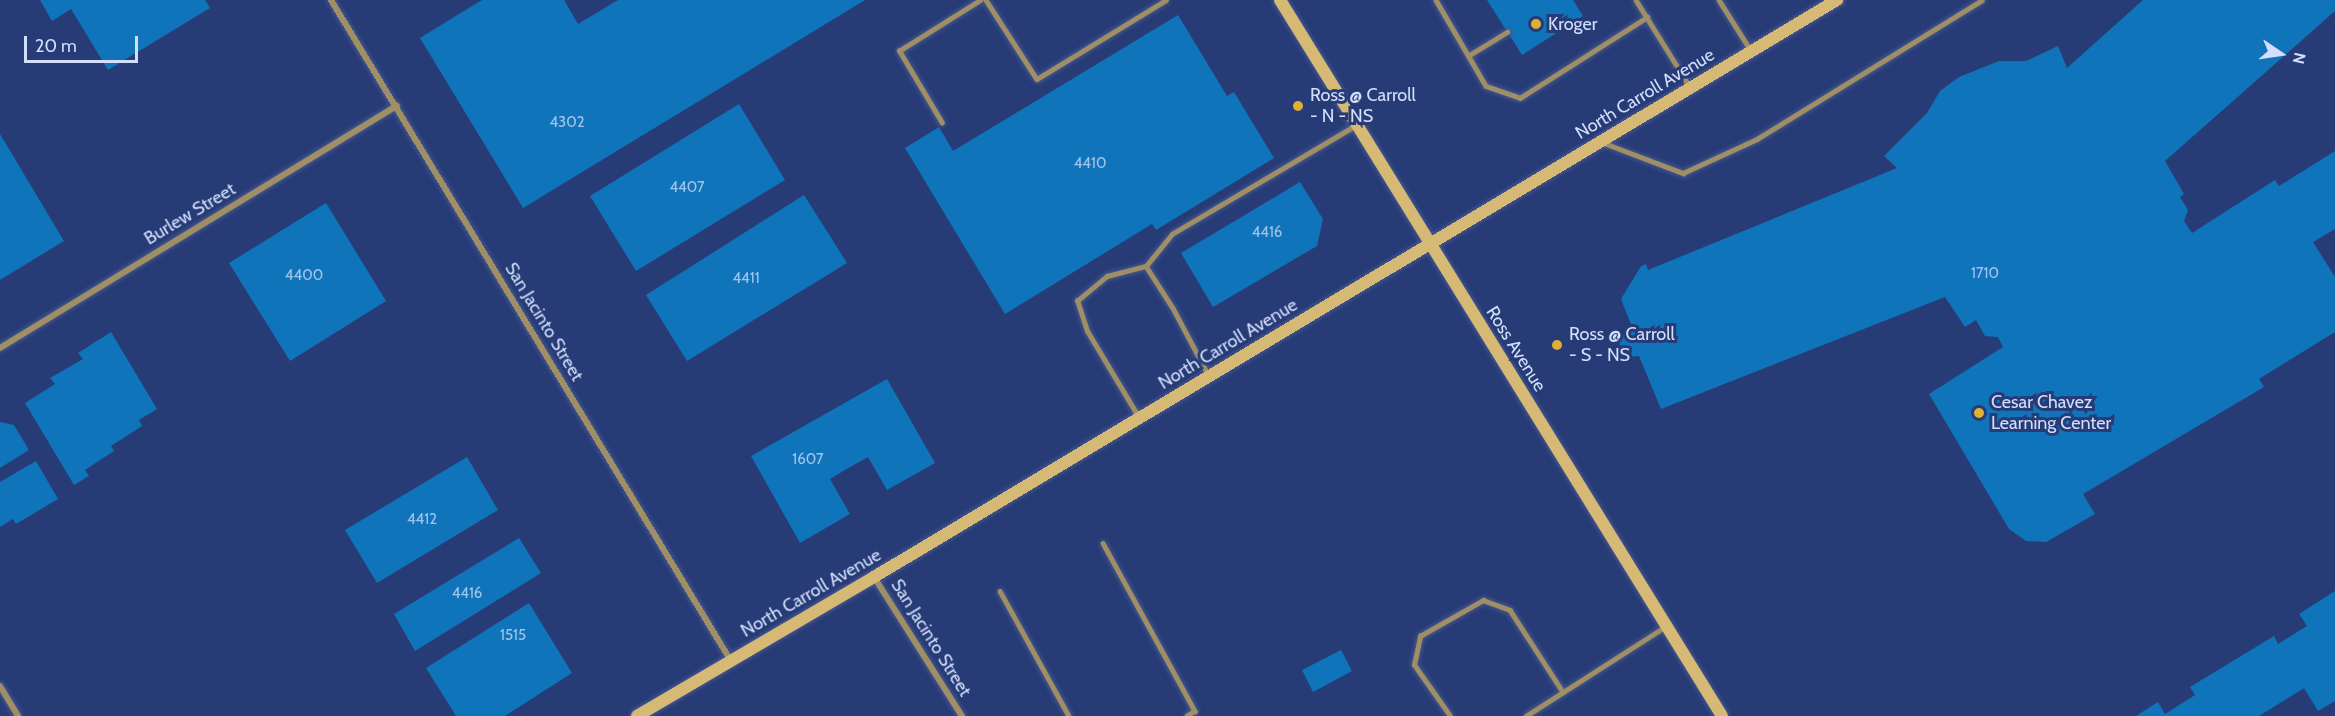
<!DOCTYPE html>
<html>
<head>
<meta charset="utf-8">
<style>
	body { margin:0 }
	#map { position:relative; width:2335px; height:716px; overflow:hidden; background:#273b76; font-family:Cabin,sans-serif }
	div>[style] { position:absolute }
	.building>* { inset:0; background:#1074ba }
	.roads { filter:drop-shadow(0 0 2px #46588e) drop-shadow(0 0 2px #46588e) }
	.lane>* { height:4.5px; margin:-2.25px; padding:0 2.25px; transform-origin:2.25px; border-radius:2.25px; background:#a08e64 }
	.street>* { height:6px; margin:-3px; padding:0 3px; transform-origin:3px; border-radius:3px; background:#a08e64 }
	.secondary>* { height:12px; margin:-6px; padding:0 6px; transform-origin:6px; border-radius:6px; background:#d6b975 }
	.dots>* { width:16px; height:16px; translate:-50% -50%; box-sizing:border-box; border:3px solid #273b76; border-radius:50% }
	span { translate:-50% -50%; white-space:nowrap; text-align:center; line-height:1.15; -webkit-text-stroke:6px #273b76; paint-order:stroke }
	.number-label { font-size:15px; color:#a2c4eb }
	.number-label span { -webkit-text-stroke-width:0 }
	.poi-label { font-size:18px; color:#d2defb }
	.left { translate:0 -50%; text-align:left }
	.street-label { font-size:18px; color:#d2defb }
	.north { position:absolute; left:2251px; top:24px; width:60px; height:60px; -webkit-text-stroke:4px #273b76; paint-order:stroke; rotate:103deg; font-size:16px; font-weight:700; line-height:24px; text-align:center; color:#d2defb }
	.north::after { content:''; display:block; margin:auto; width:21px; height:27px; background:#d2defb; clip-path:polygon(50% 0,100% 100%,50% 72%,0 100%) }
	.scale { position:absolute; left:24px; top:36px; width:114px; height:27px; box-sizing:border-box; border:3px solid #d2defb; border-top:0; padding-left:8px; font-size:18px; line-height:21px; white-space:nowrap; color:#d2defb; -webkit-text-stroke:4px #273b76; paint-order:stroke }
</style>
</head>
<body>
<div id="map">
	<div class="building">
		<div style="clip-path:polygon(40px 0,205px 0,210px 8px,108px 70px,71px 9px,52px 21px)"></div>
		<div style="clip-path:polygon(482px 0,564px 0,578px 24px,618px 0,865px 0,523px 208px,420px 38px)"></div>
		<div style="clip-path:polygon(1487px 0,1573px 0,1583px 16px,1522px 55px)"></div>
		<div style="clip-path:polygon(2143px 0,2335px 0,2335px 11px,2165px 161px,2184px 194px,2180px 197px,2188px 210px,2184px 221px,2192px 233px,2275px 180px,2279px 186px,2335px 151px,2335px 229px,2313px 242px,2335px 277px,2335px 332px,2259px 379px,2264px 387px,2083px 494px,2095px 514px,2046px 542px,2026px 541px,2009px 529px,1929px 394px,2003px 347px,1998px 337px,1985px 336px,1976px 320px,1965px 327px,1945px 297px,1661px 409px,1639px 356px,1628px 357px,1619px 349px,1620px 337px,1632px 327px,1621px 299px,1641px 266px,1646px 264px,1648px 270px,1897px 168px,1884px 156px,1927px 113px,1940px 91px,1959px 77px,1999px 61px,2026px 61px,2058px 46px,2067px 68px)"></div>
		<div style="clip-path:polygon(1178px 15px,1227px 96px,1234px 92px,1274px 158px,1156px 230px,1152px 224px,1005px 314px,905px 148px,939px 127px,953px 151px)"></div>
		<div style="clip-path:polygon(739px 104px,785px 180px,636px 271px,590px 196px)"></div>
		<div style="clip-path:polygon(0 134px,64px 241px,0 280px)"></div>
		<div style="clip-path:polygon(1300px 182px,1323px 219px,1317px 246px,1213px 307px,1181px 253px)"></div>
		<div style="clip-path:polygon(804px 195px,847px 263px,687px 361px,646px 295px)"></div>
		<div style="clip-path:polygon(326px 203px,386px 301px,290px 361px,229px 263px)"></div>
		<div style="clip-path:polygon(111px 332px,157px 409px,139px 420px,142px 426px,111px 446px,114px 451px,85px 470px,89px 476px,74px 485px,25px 403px,55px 384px,50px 378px,83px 359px,78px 353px)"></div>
		<div style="clip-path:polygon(887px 379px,935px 463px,887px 490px,868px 457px,845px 470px,830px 479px,850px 514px,800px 543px,751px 456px)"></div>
		<div style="clip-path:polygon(0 422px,14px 425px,29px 450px,0 468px)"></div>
		<div style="clip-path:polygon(467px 457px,498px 510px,377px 583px,345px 530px)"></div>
		<div style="clip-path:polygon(36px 461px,58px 499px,16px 524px,13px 519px,0 527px,0 482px)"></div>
		<div style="clip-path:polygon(519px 538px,541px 573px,415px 651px,394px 614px)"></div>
		<div style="clip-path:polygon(2335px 591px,2335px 701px,2318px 711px,2304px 688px,2259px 716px,2136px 716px,2158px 702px,2165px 714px,2195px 695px,2190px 687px,2274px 636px,2278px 644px,2307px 626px,2299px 614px)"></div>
		<div style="clip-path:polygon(529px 603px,572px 673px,505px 716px,456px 716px,426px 668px)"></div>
		<div style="clip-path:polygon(1341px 650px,1352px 671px,1313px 692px,1302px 670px)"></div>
	</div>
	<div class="roads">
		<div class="lane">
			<div style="left:986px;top:0;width:94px;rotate:57.2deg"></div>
			<div style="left:1037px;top:79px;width:151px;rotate:-31.5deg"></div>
			<div style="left:1436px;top:0;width:99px;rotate:59.8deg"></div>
			<div style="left:1486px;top:86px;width:36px;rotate:19deg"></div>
			<div style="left:1520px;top:98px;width:151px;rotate:-32.5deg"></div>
			<div style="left:1636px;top:0;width:100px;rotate:58.1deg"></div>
			<div style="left:1719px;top:0;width:58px;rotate:57.7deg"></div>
			<div style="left:1468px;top:56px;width:46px;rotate:-31.6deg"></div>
			<div style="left:942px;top:123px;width:84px;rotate:-120.8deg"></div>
			<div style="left:899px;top:51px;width:96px;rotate:-32.2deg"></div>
			<div style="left:1604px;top:143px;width:85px;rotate:20.8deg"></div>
			<div style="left:1683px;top:173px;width:81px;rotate:-24.7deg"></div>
			<div style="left:1757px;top:139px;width:264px;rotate:-31.7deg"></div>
			<div style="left:1146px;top:266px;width:41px;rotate:-50.9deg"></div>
			<div style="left:1172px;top:234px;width:214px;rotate:-30.6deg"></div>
			<div style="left:1139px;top:418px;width:101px;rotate:-120.9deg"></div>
			<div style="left:1087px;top:331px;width:32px;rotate:-108deg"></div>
			<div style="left:1077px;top:301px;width:39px;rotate:-40deg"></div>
			<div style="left:1107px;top:276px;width:40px;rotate:-14.4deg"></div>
			<div style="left:1146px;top:266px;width:50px;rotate:57.3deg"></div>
			<div style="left:1173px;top:308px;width:75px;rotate:62.1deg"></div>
			<div style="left:1103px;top:543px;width:192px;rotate:61.3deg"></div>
			<div style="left:1195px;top:711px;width:9px;rotate:148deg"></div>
			<div style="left:1000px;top:591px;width:143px;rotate:61.1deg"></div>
			<div style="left:1450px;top:716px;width:62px;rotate:-125.2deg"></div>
			<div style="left:1414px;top:665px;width:30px;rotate:-78deg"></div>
			<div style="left:1420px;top:636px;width:73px;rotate:-29.7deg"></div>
			<div style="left:1483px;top:600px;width:29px;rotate:20deg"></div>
			<div style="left:1510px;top:610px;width:98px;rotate:57.1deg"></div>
			<div style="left:1526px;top:716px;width:166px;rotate:-32.7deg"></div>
		</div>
		<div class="street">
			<div style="left:331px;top:0;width:773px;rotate:58.82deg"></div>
			<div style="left:0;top:348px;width:465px;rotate:-31.4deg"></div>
			<div style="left:874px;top:577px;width:165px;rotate:57.7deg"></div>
			<div style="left:0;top:686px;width:35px;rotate:59deg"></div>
		</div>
		<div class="secondary">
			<div style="left:1280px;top:0;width:841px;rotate:58.31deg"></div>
			<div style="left:637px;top:716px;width:275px;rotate:-30.4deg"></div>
			<div style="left:874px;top:577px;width:1123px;rotate:-30.93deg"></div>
		</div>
	</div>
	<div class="dots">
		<div style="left:1536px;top:24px;background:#dfb034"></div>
		<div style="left:1298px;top:106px;background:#dfb034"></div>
		<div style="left:1557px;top:345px;background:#dfb034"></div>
		<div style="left:1979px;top:413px;background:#dfb034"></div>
	</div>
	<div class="number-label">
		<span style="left:567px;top:123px">4302</span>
		<span style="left:1090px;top:164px">4410</span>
		<span style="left:687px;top:188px">4407</span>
		<span style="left:1267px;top:233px">4416</span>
		<span style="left:1985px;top:274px">1710</span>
		<span style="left:304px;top:276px">4400</span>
		<span style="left:746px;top:279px">4411</span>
		<span style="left:808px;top:460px">1607</span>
		<span style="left:422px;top:520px">4412</span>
		<span style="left:467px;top:594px">4416</span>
		<span style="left:513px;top:636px">1515</span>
	</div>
	<div class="poi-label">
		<span class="left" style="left:1548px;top:24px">Kroger</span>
		<span class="left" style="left:1310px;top:106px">Ross @ Carroll<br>- N - NS</span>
		<span class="left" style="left:1569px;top:345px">Ross @ Carroll<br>- S - NS</span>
		<span class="left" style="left:1991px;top:413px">Cesar Chavez<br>Learning Center</span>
	</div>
	<div class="street-label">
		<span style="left:1645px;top:94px;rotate:-31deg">North Carroll Avenue</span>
		<span style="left:190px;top:214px;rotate:-31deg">Burlew Street</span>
		<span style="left:544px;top:322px;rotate:59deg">San Jacinto Street</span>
		<span style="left:1228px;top:344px;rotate:-31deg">North Carroll Avenue</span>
		<span style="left:1516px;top:349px;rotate:58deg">Ross Avenue</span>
		<span style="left:811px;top:593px;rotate:-30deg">North Carroll Avenue</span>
		<span style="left:931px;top:638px;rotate:58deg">San Jacinto Street</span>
	</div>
	<div class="north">N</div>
	<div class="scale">20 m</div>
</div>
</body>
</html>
